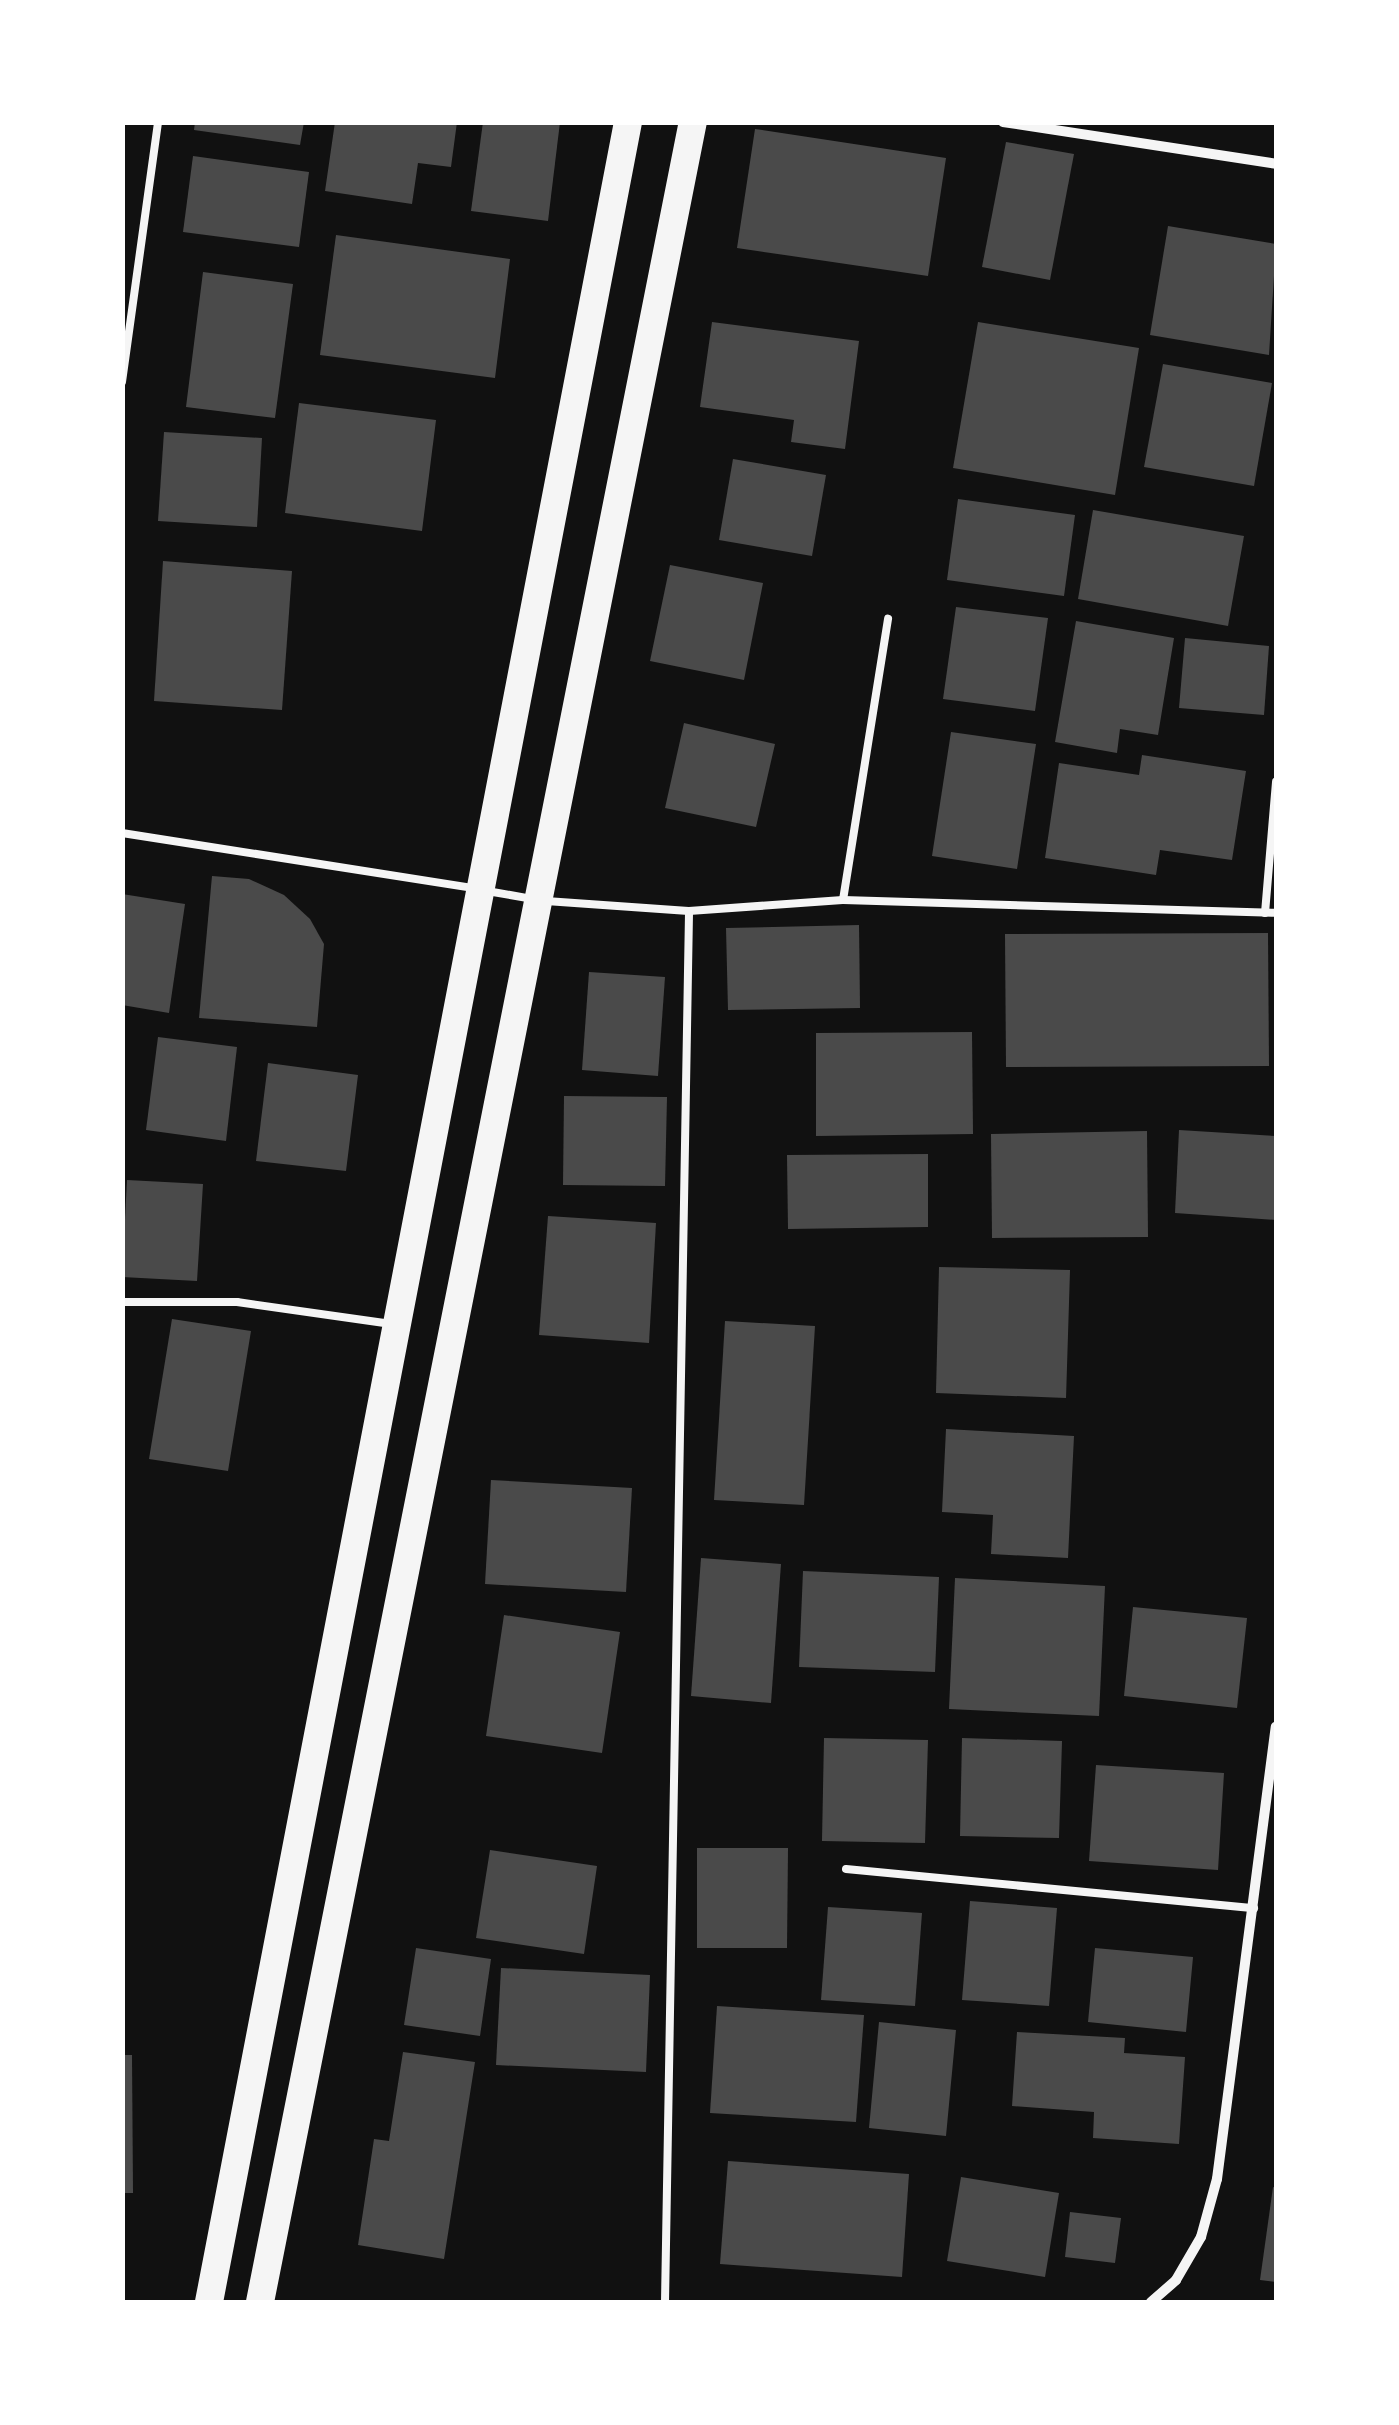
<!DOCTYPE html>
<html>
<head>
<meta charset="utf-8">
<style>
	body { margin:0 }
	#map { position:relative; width:1399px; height:2425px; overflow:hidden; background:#111; font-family:"Alegreya Sans",sans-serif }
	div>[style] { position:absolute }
	.building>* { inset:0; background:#4a4a4a }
	.service>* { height:8px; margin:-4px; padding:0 4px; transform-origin:4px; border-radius:4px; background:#f5f5f5 }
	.minor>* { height:10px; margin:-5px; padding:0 5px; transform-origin:5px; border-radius:5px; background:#f5f5f5 }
	.trunk>* { height:28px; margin:-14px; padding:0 14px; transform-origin:14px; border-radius:14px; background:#f5f5f5 }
	span { translate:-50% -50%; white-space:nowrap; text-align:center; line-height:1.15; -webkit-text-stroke:9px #fff; paint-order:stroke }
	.frame { position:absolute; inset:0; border:125px solid #fff; pointer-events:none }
</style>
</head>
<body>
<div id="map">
	<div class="building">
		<div style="clip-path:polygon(195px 122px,304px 122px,300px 145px,194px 130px)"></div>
		<div style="clip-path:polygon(335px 122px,457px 122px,451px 167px,418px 163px,412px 204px,325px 191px)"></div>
		<div style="clip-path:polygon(483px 122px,560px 122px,548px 221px,471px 211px)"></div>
		<div style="clip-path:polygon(755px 129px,946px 158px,928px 276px,737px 248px)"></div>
		<div style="clip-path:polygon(1006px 142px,1074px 154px,1050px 280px,982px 267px)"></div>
		<div style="clip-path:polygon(193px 156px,309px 172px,299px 247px,183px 232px)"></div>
		<div style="clip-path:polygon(1168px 226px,1276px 244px,1269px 355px,1150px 335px)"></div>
		<div style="clip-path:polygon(336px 235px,510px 259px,495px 378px,320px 355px)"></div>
		<div style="clip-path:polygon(203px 272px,293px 284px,275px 418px,186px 407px)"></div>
		<div style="clip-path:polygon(712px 322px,859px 341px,845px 449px,791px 442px,794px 420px,700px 407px)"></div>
		<div style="clip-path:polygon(978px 322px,1139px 348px,1115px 495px,953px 468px)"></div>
		<div style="clip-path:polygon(1163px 364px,1272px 383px,1254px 486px,1144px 467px)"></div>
		<div style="clip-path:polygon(299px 403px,436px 420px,422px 531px,285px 513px)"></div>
		<div style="clip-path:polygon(164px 432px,262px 438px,257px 527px,158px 521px)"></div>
		<div style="clip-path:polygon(733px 459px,826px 475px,812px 556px,719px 540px)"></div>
		<div style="clip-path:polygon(958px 499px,1075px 515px,1064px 596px,947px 580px)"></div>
		<div style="clip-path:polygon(1093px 510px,1244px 536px,1228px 626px,1078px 599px)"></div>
		<div style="clip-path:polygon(163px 561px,292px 571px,282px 710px,154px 701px)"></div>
		<div style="clip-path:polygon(670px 565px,763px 583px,744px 680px,650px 661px)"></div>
		<div style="clip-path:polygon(956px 607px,1048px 618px,1035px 711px,943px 699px)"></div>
		<div style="clip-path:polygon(1076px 621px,1174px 638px,1158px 735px,1120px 729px,1117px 753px,1055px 742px)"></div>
		<div style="clip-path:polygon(1185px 638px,1269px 646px,1264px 715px,1179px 708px)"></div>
		<div style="clip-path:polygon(684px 723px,775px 744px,756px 827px,665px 808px)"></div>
		<div style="clip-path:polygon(951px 732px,1036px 744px,1017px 869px,932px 856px)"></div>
		<div style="clip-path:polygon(1142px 755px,1246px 771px,1232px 860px,1160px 850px,1156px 875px,1045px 858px,1059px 763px,1139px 775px)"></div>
		<div style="clip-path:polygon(212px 876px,249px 879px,284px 895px,310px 919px,324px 944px,317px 1027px,199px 1018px)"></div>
		<div style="clip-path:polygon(122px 894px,185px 904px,169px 1013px,122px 1005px)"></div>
		<div style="clip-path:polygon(859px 925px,860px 1008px,728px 1010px,726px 928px)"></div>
		<div style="clip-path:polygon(1268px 933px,1269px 1066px,1006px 1067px,1005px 934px)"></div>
		<div style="clip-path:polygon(589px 972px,665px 977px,658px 1076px,582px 1070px)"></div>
		<div style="clip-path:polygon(972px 1032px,973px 1134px,816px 1136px,816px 1033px)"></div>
		<div style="clip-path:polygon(158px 1037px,237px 1047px,226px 1141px,146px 1130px)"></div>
		<div style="clip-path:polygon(268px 1063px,358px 1075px,346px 1171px,256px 1161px)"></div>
		<div style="clip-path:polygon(564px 1096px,667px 1097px,665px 1186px,563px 1185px)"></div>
		<div style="clip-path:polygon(1179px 1130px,1276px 1136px,1276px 1220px,1175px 1213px)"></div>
		<div style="clip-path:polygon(1147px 1131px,1148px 1237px,992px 1238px,991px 1134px)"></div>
		<div style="clip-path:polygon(928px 1154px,928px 1227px,788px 1229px,787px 1155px)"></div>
		<div style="clip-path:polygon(127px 1180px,203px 1184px,197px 1281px,122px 1277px)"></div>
		<div style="clip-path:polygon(548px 1216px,656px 1223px,649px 1343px,539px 1335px)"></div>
		<div style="clip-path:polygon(939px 1267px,1070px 1270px,1066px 1398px,936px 1393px)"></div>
		<div style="clip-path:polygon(172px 1319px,251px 1331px,228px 1471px,149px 1459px)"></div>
		<div style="clip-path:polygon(725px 1321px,815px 1326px,804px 1505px,714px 1500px)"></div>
		<div style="clip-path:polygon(946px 1429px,1074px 1436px,1068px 1558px,991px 1554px,993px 1515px,942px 1512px)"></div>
		<div style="clip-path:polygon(491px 1480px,632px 1488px,626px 1592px,485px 1584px)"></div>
		<div style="clip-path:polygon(701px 1558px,781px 1564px,771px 1703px,691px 1696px)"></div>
		<div style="clip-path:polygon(803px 1571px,939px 1577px,935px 1672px,799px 1667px)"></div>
		<div style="clip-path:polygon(955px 1578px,1105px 1586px,1099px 1716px,949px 1709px)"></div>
		<div style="clip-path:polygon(1133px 1607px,1247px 1618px,1237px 1708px,1124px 1696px)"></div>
		<div style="clip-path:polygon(504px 1615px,620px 1632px,602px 1753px,486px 1736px)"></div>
		<div style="clip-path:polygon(824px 1738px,928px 1740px,925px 1843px,822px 1841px)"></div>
		<div style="clip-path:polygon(962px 1738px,1062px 1741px,1059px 1838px,960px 1836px)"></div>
		<div style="clip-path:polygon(1096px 1765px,1224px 1773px,1218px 1870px,1089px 1861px)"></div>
		<div style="clip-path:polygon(697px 1848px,788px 1848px,787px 1948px,697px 1948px)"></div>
		<div style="clip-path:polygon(490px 1850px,597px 1866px,584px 1954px,476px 1938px)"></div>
		<div style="clip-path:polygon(970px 1901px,1057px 1908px,1049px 2006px,962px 2000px)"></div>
		<div style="clip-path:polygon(828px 1907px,922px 1913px,915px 2006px,821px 2000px)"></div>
		<div style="clip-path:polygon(416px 1948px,491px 1959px,480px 2036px,404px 2025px)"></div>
		<div style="clip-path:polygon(1095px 1948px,1193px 1957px,1186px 2032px,1088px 2022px)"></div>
		<div style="clip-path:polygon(501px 1968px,650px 1975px,646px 2072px,496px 2065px)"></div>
		<div style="clip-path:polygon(717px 2006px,864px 2015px,856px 2122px,710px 2113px)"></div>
		<div style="clip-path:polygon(879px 2022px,956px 2030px,946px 2136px,869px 2128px)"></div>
		<div style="clip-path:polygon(1017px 2032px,1125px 2038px,1124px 2053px,1185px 2057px,1179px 2144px,1093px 2138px,1094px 2112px,1012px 2106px)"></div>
		<div style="clip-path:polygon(403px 2052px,475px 2062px,444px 2259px,358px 2245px,374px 2139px,389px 2141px)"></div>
		<div style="clip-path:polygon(122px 2055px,132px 2055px,133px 2193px,122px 2193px)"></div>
		<div style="clip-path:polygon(728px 2161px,909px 2174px,902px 2277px,720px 2264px)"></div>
		<div style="clip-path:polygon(961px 2177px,1059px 2193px,1045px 2277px,947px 2261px)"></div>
		<div style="clip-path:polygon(1273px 2187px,1276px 2188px,1276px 2282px,1260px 2280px)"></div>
		<div style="clip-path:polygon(1070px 2212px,1121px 2218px,1115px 2263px,1065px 2257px)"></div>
	</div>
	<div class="service">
		<div style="left:122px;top:382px;width:262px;rotate:-82.1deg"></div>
		<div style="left:122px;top:833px;width:356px;rotate:8.9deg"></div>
		<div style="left:487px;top:891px;width:47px;rotate:9.9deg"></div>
		<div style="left:843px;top:900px;width:285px;rotate:-80.9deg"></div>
		<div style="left:546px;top:901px;width:143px;rotate:4deg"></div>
		<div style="left:689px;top:911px;width:154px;rotate:-4.1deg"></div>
		<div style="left:843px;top:900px;width:433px;rotate:1.7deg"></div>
		<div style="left:1265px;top:913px;width:132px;rotate:-85.2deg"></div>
		<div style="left:122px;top:1302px;width:115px"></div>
		<div style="left:237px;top:1302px;width:156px;rotate:8.1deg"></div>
		<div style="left:846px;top:1869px;width:410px;rotate:5.5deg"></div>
		<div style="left:665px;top:2302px;width:1391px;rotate:-89.01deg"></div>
	</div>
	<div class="minor">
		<div style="left:1003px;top:122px;width:276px;rotate:8.7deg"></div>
		<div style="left:1151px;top:2302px;width:33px;rotate:-41deg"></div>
		<div style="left:1176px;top:2280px;width:50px;rotate:-59.8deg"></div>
		<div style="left:1201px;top:2237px;width:60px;rotate:-74.6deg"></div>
		<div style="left:1217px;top:2179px;width:456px;rotate:-82.6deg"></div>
	</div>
	<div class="trunk">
		<div style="left:209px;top:2302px;width:2220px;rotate:-79.12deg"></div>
		<div style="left:260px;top:2302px;width:2223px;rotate:-78.77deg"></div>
	</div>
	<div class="frame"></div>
</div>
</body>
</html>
